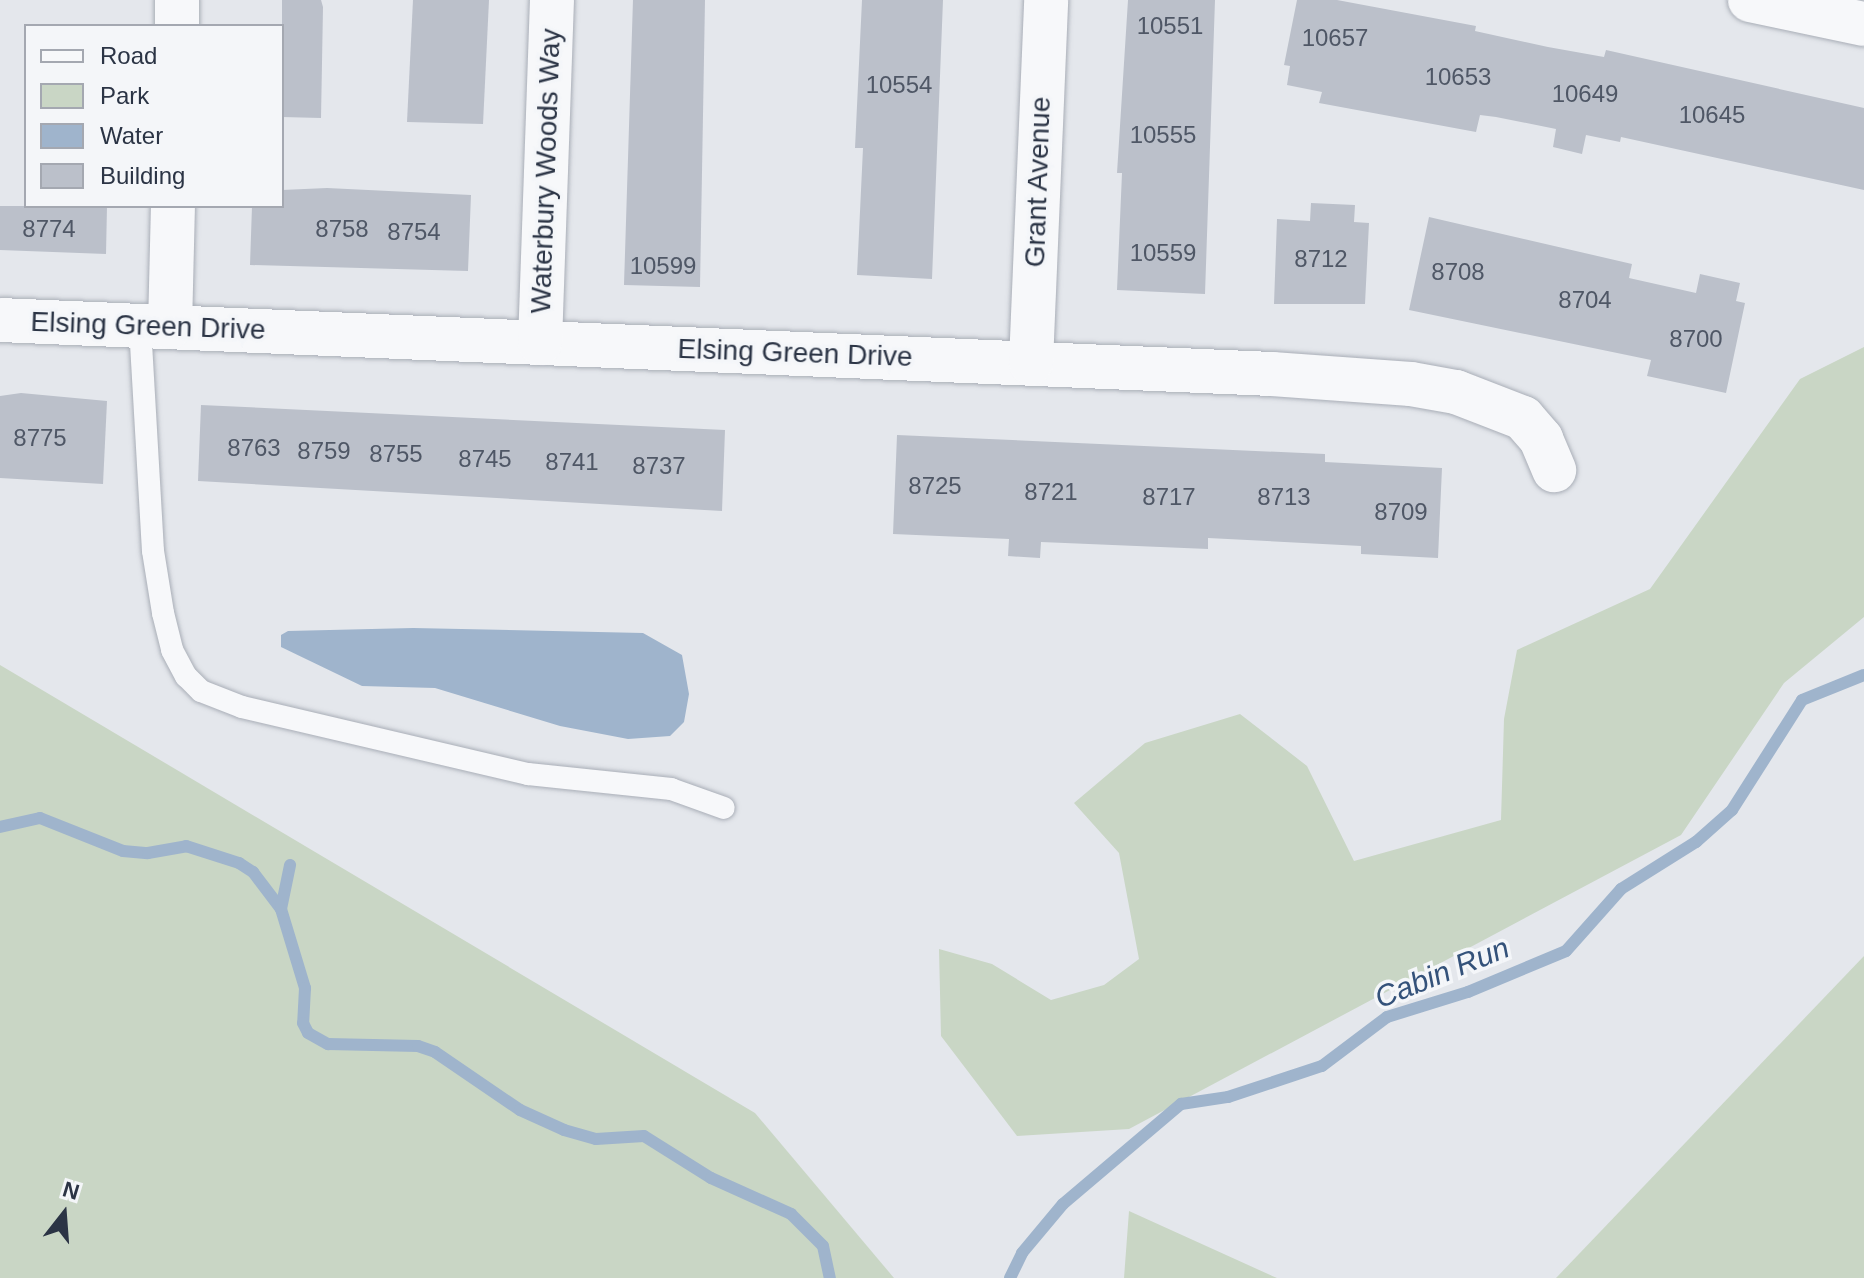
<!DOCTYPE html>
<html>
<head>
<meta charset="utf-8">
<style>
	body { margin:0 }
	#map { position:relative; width:1864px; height:1278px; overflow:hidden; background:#e4e7ec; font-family:Arial,sans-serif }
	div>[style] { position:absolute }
	.green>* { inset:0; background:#c9d6c5 }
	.water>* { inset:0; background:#9fb4cc }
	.stream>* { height:12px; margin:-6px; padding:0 6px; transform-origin:6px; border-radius:6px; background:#9fb4cc }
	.building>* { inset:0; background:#bbc0ca }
	.roads { filter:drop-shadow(0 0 2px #a9aeb7) drop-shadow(0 0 2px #a9aeb7) }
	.service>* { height:22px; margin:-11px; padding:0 11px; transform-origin:11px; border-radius:11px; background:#f7f8fa }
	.minor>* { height:44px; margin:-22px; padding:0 22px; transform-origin:22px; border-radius:22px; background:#f7f8fa }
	span { translate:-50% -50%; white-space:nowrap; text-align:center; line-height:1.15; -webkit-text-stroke:7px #f4f6f9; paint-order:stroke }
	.number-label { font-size:24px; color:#4f5766 }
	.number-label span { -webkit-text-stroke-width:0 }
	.street-label { font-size:28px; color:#2b3445 }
	.water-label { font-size:30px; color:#34527a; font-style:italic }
	.legend { position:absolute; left:24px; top:24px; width:260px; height:184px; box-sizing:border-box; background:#f4f6f9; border:2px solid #a4a8b1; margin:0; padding:10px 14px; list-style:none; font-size:24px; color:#2b3445 }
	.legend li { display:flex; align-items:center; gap:16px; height:40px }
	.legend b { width:40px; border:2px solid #a4a8b1 }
	.north { position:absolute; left:24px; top:1174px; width:80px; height:80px; -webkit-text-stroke:6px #f4f6f9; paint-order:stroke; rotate:17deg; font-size:22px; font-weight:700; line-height:32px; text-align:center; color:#2b3445 }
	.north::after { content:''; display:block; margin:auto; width:28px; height:36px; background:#2b3445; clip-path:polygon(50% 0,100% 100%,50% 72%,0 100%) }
</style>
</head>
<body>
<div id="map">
	<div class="green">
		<div style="clip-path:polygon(1864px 347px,1864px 617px,1784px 683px,1681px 835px,1129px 1129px,1017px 1136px,941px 1036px,939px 949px,992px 964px,1051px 1000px,1104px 985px,1139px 959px,1119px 853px,1074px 803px,1145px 743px,1240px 714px,1307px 766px,1354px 861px,1501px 820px,1504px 719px,1517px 650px,1650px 589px,1800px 379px)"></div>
		<div style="clip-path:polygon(0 665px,755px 1113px,894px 1278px,0 1278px)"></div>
		<div style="clip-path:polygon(1864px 956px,1864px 1278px,1556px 1278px)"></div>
		<div style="clip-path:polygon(1129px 1211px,1268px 1274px,1277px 1278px,1124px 1278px)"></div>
	</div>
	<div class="water">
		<div style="clip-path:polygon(413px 628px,643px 633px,682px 655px,689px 694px,684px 722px,670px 736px,628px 739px,560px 726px,435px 688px,362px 686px,281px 647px,281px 635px,288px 631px)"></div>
	</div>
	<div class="stream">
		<div style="left:0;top:827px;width:41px;rotate:-12.7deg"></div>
		<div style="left:40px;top:818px;width:89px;rotate:21.7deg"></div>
		<div style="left:123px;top:851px;width:25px;rotate:5deg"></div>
		<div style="left:148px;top:853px;width:39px;rotate:-10deg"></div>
		<div style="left:186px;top:846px;width:56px;rotate:17.8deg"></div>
		<div style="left:239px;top:863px;width:17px;rotate:33deg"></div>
		<div style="left:253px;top:872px;width:46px;rotate:52.9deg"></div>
		<div style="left:281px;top:909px;width:83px;rotate:73.1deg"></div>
		<div style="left:305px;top:988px;width:35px;rotate:93deg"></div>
		<div style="left:303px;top:1023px;width:11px;rotate:63deg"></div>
		<div style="left:308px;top:1033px;width:23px;rotate:29deg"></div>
		<div style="left:328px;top:1044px;width:90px;rotate:1.3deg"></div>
		<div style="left:418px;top:1046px;width:18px;rotate:19deg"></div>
		<div style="left:435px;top:1052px;width:103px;rotate:34.3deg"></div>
		<div style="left:520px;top:1110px;width:48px;rotate:24.4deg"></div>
		<div style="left:564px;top:1130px;width:33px;rotate:16deg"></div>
		<div style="left:596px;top:1139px;width:48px;rotate:-3.6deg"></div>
		<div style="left:644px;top:1136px;width:79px;rotate:32.1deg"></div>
		<div style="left:711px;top:1178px;width:88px;rotate:24.2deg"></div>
		<div style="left:791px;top:1214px;width:45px;rotate:45deg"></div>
		<div style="left:823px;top:1246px;width:33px;rotate:78deg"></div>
		<div style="left:281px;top:909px;width:45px;rotate:-78.4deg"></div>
		<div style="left:1010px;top:1278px;width:28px;rotate:-64deg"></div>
		<div style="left:1022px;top:1253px;width:64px;rotate:-50.1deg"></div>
		<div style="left:1063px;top:1204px;width:155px;rotate:-40.3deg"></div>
		<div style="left:1181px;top:1104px;width:48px;rotate:-8.5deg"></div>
		<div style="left:1228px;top:1097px;width:99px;rotate:-18.3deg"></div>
		<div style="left:1322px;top:1066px;width:81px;rotate:-37deg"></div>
		<div style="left:1387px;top:1017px;width:85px;rotate:-17.2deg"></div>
		<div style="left:1468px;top:992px;width:106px;rotate:-22.7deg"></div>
		<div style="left:1566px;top:951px;width:83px;rotate:-48.4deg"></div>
		<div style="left:1621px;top:889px;width:89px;rotate:-32.1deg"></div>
		<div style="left:1696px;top:842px;width:48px;rotate:-41.6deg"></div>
		<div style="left:1732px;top:810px;width:130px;rotate:-57.5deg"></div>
		<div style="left:1802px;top:700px;width:67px;rotate:-22deg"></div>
	</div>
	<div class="building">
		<div style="clip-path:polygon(282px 0,321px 0,323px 7px,321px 118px,282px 117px)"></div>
		<div style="clip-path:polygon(413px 0,489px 0,483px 124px,407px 122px)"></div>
		<div style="clip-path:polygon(633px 0,705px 0,700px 287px,624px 285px)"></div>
		<div style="clip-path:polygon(862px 0,943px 0,932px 279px,857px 275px,863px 148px,855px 148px)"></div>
		<div style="clip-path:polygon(1128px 0,1215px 0,1205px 294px,1117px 290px,1122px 173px,1117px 173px)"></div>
		<div style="clip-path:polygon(1297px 0,1337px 0,1476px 26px,1475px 31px,1548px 47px,1604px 57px,1606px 50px,1864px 108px,1864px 190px,1621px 137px,1620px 142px,1586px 135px,1582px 154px,1553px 147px,1556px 129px,1496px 117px,1480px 115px,1476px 132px,1319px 103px,1322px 92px,1287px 85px,1290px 66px,1284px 65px)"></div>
		<div style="clip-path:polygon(327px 188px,471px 195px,468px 271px,250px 265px,252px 206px,282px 206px,282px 190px)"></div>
		<div style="clip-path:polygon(1311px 203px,1355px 205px,1354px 222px,1369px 223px,1365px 304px,1274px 304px,1277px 219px,1310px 221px)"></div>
		<div style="clip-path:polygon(0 206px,107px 206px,106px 254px,0 250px)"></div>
		<div style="clip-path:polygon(1429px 217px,1632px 264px,1629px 278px,1696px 293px,1700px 274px,1740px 283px,1736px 301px,1745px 303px,1726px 393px,1647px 376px,1651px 360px,1409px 310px)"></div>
		<div style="clip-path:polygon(21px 393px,107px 401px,103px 484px,0 478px,0 396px)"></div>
		<div style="clip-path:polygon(201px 405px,725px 430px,722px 511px,198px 481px)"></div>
		<div style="clip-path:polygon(897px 435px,1325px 454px,1325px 462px,1442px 468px,1438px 558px,1361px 554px,1361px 546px,1208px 538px,1208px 549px,1041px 542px,1040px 558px,1008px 556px,1009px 539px,893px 534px)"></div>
	</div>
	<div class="roads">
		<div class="service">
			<div style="left:140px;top:326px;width:225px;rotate:86.7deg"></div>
			<div style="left:153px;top:551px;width:63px;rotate:80.8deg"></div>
			<div style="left:163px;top:613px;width:38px;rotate:76deg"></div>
			<div style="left:172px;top:650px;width:30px;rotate:62deg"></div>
			<div style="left:186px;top:676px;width:21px;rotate:45deg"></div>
			<div style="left:201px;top:691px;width:44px;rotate:21.3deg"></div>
			<div style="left:242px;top:707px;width:294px;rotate:13.2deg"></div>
			<div style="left:528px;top:774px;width:144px;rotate:6deg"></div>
			<div style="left:671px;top:789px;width:56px;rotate:19.7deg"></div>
		</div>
		<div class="minor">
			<div style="left:1750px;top:0;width:116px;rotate:11.9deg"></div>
			<div style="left:177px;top:26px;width:26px;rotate:-90deg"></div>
			<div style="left:0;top:320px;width:1273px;rotate:2.43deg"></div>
			<div style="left:1272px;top:374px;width:139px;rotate:4.1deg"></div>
			<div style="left:1411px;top:384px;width:46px;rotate:10.1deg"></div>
			<div style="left:1456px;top:392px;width:72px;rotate:21.2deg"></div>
			<div style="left:1523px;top:418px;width:28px;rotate:49deg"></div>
			<div style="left:1541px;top:439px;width:34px;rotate:67deg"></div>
			<div style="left:170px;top:327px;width:121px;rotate:-88.6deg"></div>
			<div style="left:540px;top:343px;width:343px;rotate:-88deg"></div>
			<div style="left:1031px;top:363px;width:363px;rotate:-87.6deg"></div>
		</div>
	</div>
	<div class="number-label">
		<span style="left:1170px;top:26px">10551</span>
		<span style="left:1335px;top:38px">10657</span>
		<span style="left:1458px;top:77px">10653</span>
		<span style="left:899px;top:85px">10554</span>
		<span style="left:1585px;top:94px">10649</span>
		<span style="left:1712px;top:115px">10645</span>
		<span style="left:1163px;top:135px">10555</span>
		<span style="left:49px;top:229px">8774</span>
		<span style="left:342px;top:229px">8758</span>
		<span style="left:414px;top:232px">8754</span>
		<span style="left:1163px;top:253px">10559</span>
		<span style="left:1321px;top:259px">8712</span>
		<span style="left:663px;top:266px">10599</span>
		<span style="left:1458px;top:272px">8708</span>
		<span style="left:1585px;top:300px">8704</span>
		<span style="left:1696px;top:339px">8700</span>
		<span style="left:40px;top:438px">8775</span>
		<span style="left:254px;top:448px">8763</span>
		<span style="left:324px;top:451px">8759</span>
		<span style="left:396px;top:454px">8755</span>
		<span style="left:485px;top:459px">8745</span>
		<span style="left:572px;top:462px">8741</span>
		<span style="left:659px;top:466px">8737</span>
		<span style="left:935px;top:486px">8725</span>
		<span style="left:1051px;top:492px">8721</span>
		<span style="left:1169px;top:497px">8717</span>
		<span style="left:1284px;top:497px">8713</span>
		<span style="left:1401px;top:512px">8709</span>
	</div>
	<div class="street-label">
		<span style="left:546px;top:171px;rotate:-88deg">Waterbury Woods Way</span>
		<span style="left:1038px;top:182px;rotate:-88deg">Grant Avenue</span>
		<span style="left:148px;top:326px;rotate:2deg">Elsing Green Drive</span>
		<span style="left:795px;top:353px;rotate:2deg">Elsing Green Drive</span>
	</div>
	<div class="water-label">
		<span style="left:1442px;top:973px;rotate:-22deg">Cabin Run</span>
	</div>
	<ul class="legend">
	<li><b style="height:10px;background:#f7f8fa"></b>Road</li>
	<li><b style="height:22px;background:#c9d6c5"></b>Park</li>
	<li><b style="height:22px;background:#9fb4cc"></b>Water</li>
	<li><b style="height:22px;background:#bbc0ca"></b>Building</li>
	</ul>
	<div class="north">N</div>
</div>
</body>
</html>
